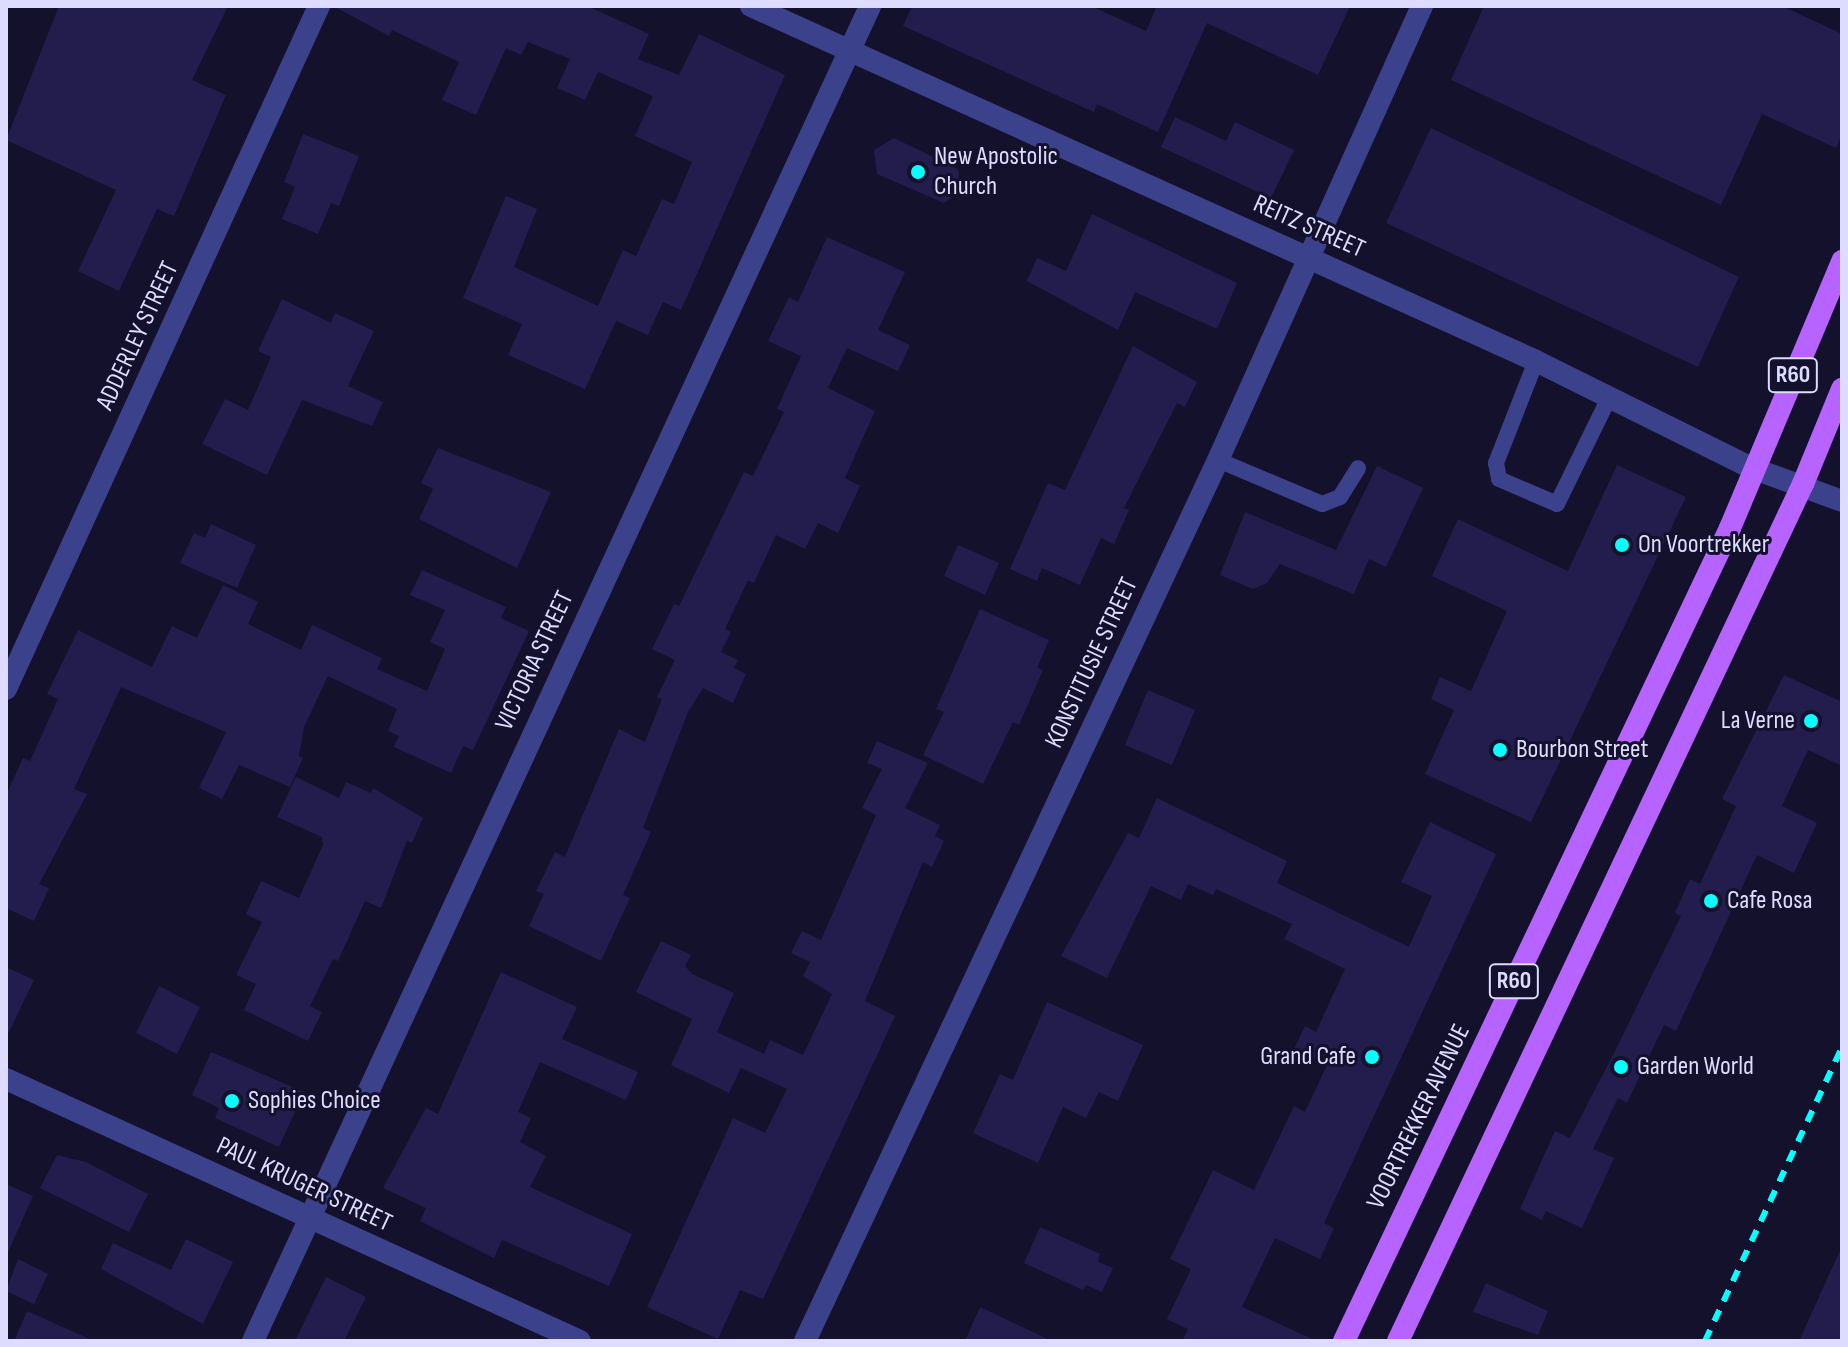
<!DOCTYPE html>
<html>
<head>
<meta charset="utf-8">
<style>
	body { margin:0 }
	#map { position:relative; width:1848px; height:1347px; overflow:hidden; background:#13112c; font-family:"Sofia Sans Condensed",sans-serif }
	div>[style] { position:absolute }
	.building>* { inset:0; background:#221d4d }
	.service>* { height:16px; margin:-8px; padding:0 8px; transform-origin:8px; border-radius:8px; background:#3c418b }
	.minor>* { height:22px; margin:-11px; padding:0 11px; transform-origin:11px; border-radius:11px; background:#3c418b }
	.tertiary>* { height:22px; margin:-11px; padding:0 11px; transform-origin:11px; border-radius:11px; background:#3c418b }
	.primary>* { height:22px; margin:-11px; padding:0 11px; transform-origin:11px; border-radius:11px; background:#b663ff }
	.rail>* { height:6px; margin-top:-3px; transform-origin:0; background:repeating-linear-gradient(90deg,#08fdff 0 12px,transparent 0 22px) }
	.dots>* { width:22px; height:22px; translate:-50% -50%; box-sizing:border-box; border:4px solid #13112c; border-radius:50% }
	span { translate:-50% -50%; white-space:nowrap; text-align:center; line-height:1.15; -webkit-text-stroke:6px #13112c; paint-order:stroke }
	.shield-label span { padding:2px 6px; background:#13112c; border:2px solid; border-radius:6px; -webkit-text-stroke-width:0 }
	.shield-label { font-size:24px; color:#dddcff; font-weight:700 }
	.poi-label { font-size:26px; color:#dddcff }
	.left { translate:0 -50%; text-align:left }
	.right { translate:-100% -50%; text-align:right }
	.street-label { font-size:26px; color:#dddcff }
	.frame { position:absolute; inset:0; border:8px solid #dddcff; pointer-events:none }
</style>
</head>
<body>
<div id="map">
	<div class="building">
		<div style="clip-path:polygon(59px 6px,228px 6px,192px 80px,226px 95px,174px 216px,157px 209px,119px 291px,78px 271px,116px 190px,6px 140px)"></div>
		<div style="clip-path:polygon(333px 6px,587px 6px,649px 34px,638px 59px,679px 75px,699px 34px,785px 75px,681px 310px,663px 302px,648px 335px,616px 321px,585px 389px,508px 355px,522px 324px,463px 298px,506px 196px,537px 209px,514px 267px,598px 306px,623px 250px,636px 256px,662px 199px,674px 204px,692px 162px,635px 136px,653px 96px,598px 72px,585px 100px,557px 88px,570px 59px,528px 42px,521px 55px,506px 48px,476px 115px,442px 100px,459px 62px,392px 30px,389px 36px)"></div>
		<div style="clip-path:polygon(912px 6px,1091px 6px,1146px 31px,1157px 6px,1350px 6px,1318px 75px,1207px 23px,1158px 132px,1097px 104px,1094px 112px,903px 26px)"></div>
		<div style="clip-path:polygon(1484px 6px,1782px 6px,1842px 34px,1842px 134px,1836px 148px,1762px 114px,1721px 205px,1451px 80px)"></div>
		<div style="clip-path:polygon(1175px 117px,1226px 141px,1235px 122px,1294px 150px,1271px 198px,1161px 147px)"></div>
		<div style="clip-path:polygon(1431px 128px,1739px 277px,1698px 367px,1386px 223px)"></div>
		<div style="clip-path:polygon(303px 134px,359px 156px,339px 206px,331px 203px,318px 234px,282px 219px,295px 187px,284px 182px)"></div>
		<div style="clip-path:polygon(894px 138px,958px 169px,961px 191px,944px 203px,877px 174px,874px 150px)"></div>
		<div style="clip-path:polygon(1092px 214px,1237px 283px,1217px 329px,1135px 292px,1118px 330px,1027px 281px,1037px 258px,1066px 271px)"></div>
		<div style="clip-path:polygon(827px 237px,905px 272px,878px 330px,910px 345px,898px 371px,847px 348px,828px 388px,875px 411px,845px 478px,860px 486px,838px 533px,818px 523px,805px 549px,776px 535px,754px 583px,748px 580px,725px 629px,731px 632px,721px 652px,738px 660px,734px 668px,746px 674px,733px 703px,703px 688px,688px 712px,643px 828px,651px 832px,623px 895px,630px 898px,601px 961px,529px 926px,544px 894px,536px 891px,555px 852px,565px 857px,619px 729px,645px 742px,662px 699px,657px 697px,675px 660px,652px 649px,674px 604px,679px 606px,744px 472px,753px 476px,784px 412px,777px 409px,801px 356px,768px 341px,789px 297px,798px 302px)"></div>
		<div style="clip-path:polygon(282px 299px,331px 323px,335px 313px,374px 331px,348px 386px,383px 402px,372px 426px,302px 400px,267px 475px,202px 444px,225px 399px,248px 410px,271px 357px,258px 351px)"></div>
		<div style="clip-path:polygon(1133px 346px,1197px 382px,1185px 407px,1177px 403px,1124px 508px,1129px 510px,1114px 544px,1101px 538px,1080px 585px,1042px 568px,1037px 581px,1010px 569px,1048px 483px,1065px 490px)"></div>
		<div style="clip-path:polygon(438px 448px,551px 492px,517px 568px,419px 519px,433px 489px,421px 483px)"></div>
		<div style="clip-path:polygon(1617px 465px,1686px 497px,1531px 822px,1425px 774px,1454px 710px,1431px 699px,1440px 677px,1471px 691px,1507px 611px,1432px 576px,1458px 519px,1568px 571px)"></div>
		<div style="clip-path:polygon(1377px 466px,1423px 488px,1386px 567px,1369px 559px,1354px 594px,1280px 564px,1267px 583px,1253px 589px,1220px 575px,1245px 512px,1336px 550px)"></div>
		<div style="clip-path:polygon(211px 524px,256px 545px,237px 588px,180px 563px,194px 533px,205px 538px)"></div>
		<div style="clip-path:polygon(958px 545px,999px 563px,985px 595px,944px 576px)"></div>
		<div style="clip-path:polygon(422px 570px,506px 607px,501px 618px,529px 631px,473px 750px,463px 746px,451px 773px,394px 747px,399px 736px,388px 731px,397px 709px,328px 676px,304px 727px,299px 756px,303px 758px,290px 787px,239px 765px,222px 799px,199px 788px,226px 732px,121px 687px,74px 789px,87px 794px,39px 884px,49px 888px,34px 921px,6px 908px,6px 795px,23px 758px,30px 761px,58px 699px,47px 694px,78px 630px,152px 667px,172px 626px,197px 638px,223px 585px,258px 602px,248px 624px,301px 650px,312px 625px,382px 658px,377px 669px,427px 691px,445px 649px,430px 642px,445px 610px,410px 595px)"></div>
		<div style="clip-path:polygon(980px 609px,1049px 640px,1037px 668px,1043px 670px,1019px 725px,1013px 722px,983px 784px,923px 755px,944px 712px,936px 709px)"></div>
		<div style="clip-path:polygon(1784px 675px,1842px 702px,1842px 766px,1808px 750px,1782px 806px,1817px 823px,1794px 873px,1757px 855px,1676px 1031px,1664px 1025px,1627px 1103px,1618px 1098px,1593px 1149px,1614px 1158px,1582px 1228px,1546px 1211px,1542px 1220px,1520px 1209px,1555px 1131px,1570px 1138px,1616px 1049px,1681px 916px,1675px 913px,1690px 879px,1700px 884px,1736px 806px,1722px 799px)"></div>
		<div style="clip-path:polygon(1148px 690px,1195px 710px,1172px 765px,1125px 745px)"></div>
		<div style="clip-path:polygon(877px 741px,928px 763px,905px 808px,940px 825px,935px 836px,944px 841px,932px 867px,923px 862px,865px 1001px,895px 1016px,879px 1051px,763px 1299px,740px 1290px,718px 1339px,647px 1307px,733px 1118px,765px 1133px,787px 1089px,741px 1068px,729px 1093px,671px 1065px,692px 1019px,636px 992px,661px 941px,691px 955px,685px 966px,692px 974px,734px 993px,717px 1032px,764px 1054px,770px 1040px,803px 1055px,832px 994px,803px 976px,810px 962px,791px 953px,802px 931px,821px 940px,876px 815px,862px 808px,882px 769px,867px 763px)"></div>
		<div style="clip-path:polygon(296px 777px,339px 798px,346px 782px,371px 793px,373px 788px,423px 818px,412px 843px,407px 841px,381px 908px,365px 901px,338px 961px,333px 959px,310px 1006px,322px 1012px,308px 1041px,244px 1010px,256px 984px,236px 975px,262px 922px,246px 914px,261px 881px,299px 898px,323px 845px,322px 837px,277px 817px)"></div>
		<div style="clip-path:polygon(1157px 798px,1287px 861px,1277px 883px,1409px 947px,1432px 896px,1401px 882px,1430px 822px,1496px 854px,1324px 1223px,1334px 1228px,1320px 1259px,1275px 1238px,1242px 1307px,1317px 1341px,1182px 1341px,1188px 1329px,1167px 1319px,1191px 1269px,1170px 1259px,1213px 1170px,1254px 1190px,1294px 1106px,1305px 1112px,1327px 1065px,1294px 1049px,1305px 1026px,1316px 1032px,1345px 969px,1284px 939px,1292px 924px,1216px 889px,1213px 895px,1188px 884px,1181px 900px,1151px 886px,1107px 978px,1061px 956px,1128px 833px,1139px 838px)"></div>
		<div style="clip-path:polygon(6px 967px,34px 980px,6px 1038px)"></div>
		<div style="clip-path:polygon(501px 972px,577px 1007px,562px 1039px,638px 1072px,626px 1100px,540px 1062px,518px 1112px,531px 1118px,520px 1142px,546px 1156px,530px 1187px,632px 1234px,609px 1286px,502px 1240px,494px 1258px,420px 1221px,426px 1208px,383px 1188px,426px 1108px,438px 1114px)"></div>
		<div style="clip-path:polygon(159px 986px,200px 1007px,177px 1054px,136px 1033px)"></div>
		<div style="clip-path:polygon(1047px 1002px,1143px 1045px,1118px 1101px,1099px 1092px,1086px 1118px,1063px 1107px,1038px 1163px,973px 1133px,1000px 1074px,1013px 1080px)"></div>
		<div style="clip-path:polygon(211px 1052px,304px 1092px,279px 1147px,215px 1118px,219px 1108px,192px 1095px)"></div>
		<div style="clip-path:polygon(57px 1155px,86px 1162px,148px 1194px,129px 1232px,40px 1188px)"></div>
		<div style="clip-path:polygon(6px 1184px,33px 1196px,6px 1257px)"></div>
		<div style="clip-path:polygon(1040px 1227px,1100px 1254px,1098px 1262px,1113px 1268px,1102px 1292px,1086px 1285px,1083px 1290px,1024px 1263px)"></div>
		<div style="clip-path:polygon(186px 1239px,233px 1262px,203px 1324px,101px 1269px,113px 1243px,171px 1270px)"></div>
		<div style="clip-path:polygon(1842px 1246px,1842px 1341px,1799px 1341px)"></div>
		<div style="clip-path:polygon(18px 1259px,48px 1274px,34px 1304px,6px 1291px)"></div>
		<div style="clip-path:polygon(326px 1277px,366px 1297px,344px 1341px,295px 1341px)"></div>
		<div style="clip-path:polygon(1486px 1283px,1548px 1311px,1538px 1335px,1473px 1312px)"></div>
		<div style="clip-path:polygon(980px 1307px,1052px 1341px,965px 1341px)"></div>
		<div style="clip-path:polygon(27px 1311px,94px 1341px,14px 1341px)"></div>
	</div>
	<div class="service">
		<div style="left:1536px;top:361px;width:110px;rotate:111.4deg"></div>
		<div style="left:1496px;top:463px;width:16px;rotate:79deg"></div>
		<div style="left:1499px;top:479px;width:63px;rotate:23.3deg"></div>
		<div style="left:1557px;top:504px;width:116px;rotate:-63.9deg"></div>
		<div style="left:1218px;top:460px;width:113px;rotate:22.9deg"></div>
		<div style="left:1322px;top:504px;width:19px;rotate:-21deg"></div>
		<div style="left:1340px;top:497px;width:34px;rotate:-58deg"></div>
	</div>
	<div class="minor">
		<div style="left:751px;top:6px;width:862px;rotate:24.33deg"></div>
		<div style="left:1536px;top:361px;width:241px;rotate:26.4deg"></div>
		<div style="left:6px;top:689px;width:751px;rotate:-65.38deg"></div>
		<div style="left:253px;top:1341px;width:1471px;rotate:-65.19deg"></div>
		<div style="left:805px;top:1341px;width:973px;rotate:-64.88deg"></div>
		<div style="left:1218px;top:460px;width:498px;rotate:-65.8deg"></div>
	</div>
	<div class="tertiary">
		<div style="left:1752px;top:468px;width:96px;rotate:20.1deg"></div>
		<div style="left:6px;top:1079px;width:631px;rotate:24.53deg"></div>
	</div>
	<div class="primary">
		<div style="left:1344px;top:1341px;width:900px;rotate:-64.6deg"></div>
		<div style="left:1730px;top:528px;width:290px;rotate:-67.2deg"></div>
		<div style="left:1398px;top:1341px;width:948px;rotate:-64.71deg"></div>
		<div style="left:1803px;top:484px;width:103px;rotate:-67.7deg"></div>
	</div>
	<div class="rail">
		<div style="left:1705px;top:1341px;width:324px;rotate:-65deg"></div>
	</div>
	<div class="dots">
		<div style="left:918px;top:172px;background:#08fdff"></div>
		<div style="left:1622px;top:545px;background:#08fdff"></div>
		<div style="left:1811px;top:721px;background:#08fdff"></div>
		<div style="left:1500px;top:750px;background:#08fdff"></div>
		<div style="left:1711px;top:901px;background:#08fdff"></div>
		<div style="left:1372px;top:1057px;background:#08fdff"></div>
		<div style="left:1621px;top:1067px;background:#08fdff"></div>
		<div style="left:232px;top:1101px;background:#08fdff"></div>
	</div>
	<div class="shield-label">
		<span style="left:1793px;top:375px">R60</span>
		<span style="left:1514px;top:981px">R60</span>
	</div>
	<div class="poi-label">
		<span class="left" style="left:934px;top:172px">New Apostolic<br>Church</span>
		<span class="left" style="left:1638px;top:545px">On Voortrekker</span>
		<span class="right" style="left:1795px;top:721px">La Verne</span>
		<span class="left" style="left:1516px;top:750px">Bourbon Street</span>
		<span class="left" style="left:1727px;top:901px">Cafe Rosa</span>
		<span class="right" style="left:1356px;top:1057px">Grand Cafe</span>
		<span class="left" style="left:1637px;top:1067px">Garden World</span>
		<span class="left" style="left:248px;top:1101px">Sophies Choice</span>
	</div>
	<div class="street-label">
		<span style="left:1309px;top:227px;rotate:24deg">REITZ STREET</span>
		<span style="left:138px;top:336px;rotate:-65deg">ADDERLEY STREET</span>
		<span style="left:535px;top:661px;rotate:-65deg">VICTORIA STREET</span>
		<span style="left:1092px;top:663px;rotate:-65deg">KONSTITUSIE STREET</span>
		<span style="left:1419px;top:1117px;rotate:-64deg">VOORTREKKER AVENUE</span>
		<span style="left:304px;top:1185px;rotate:25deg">PAUL KRUGER STREET</span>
	</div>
	<div class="frame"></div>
</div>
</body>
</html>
